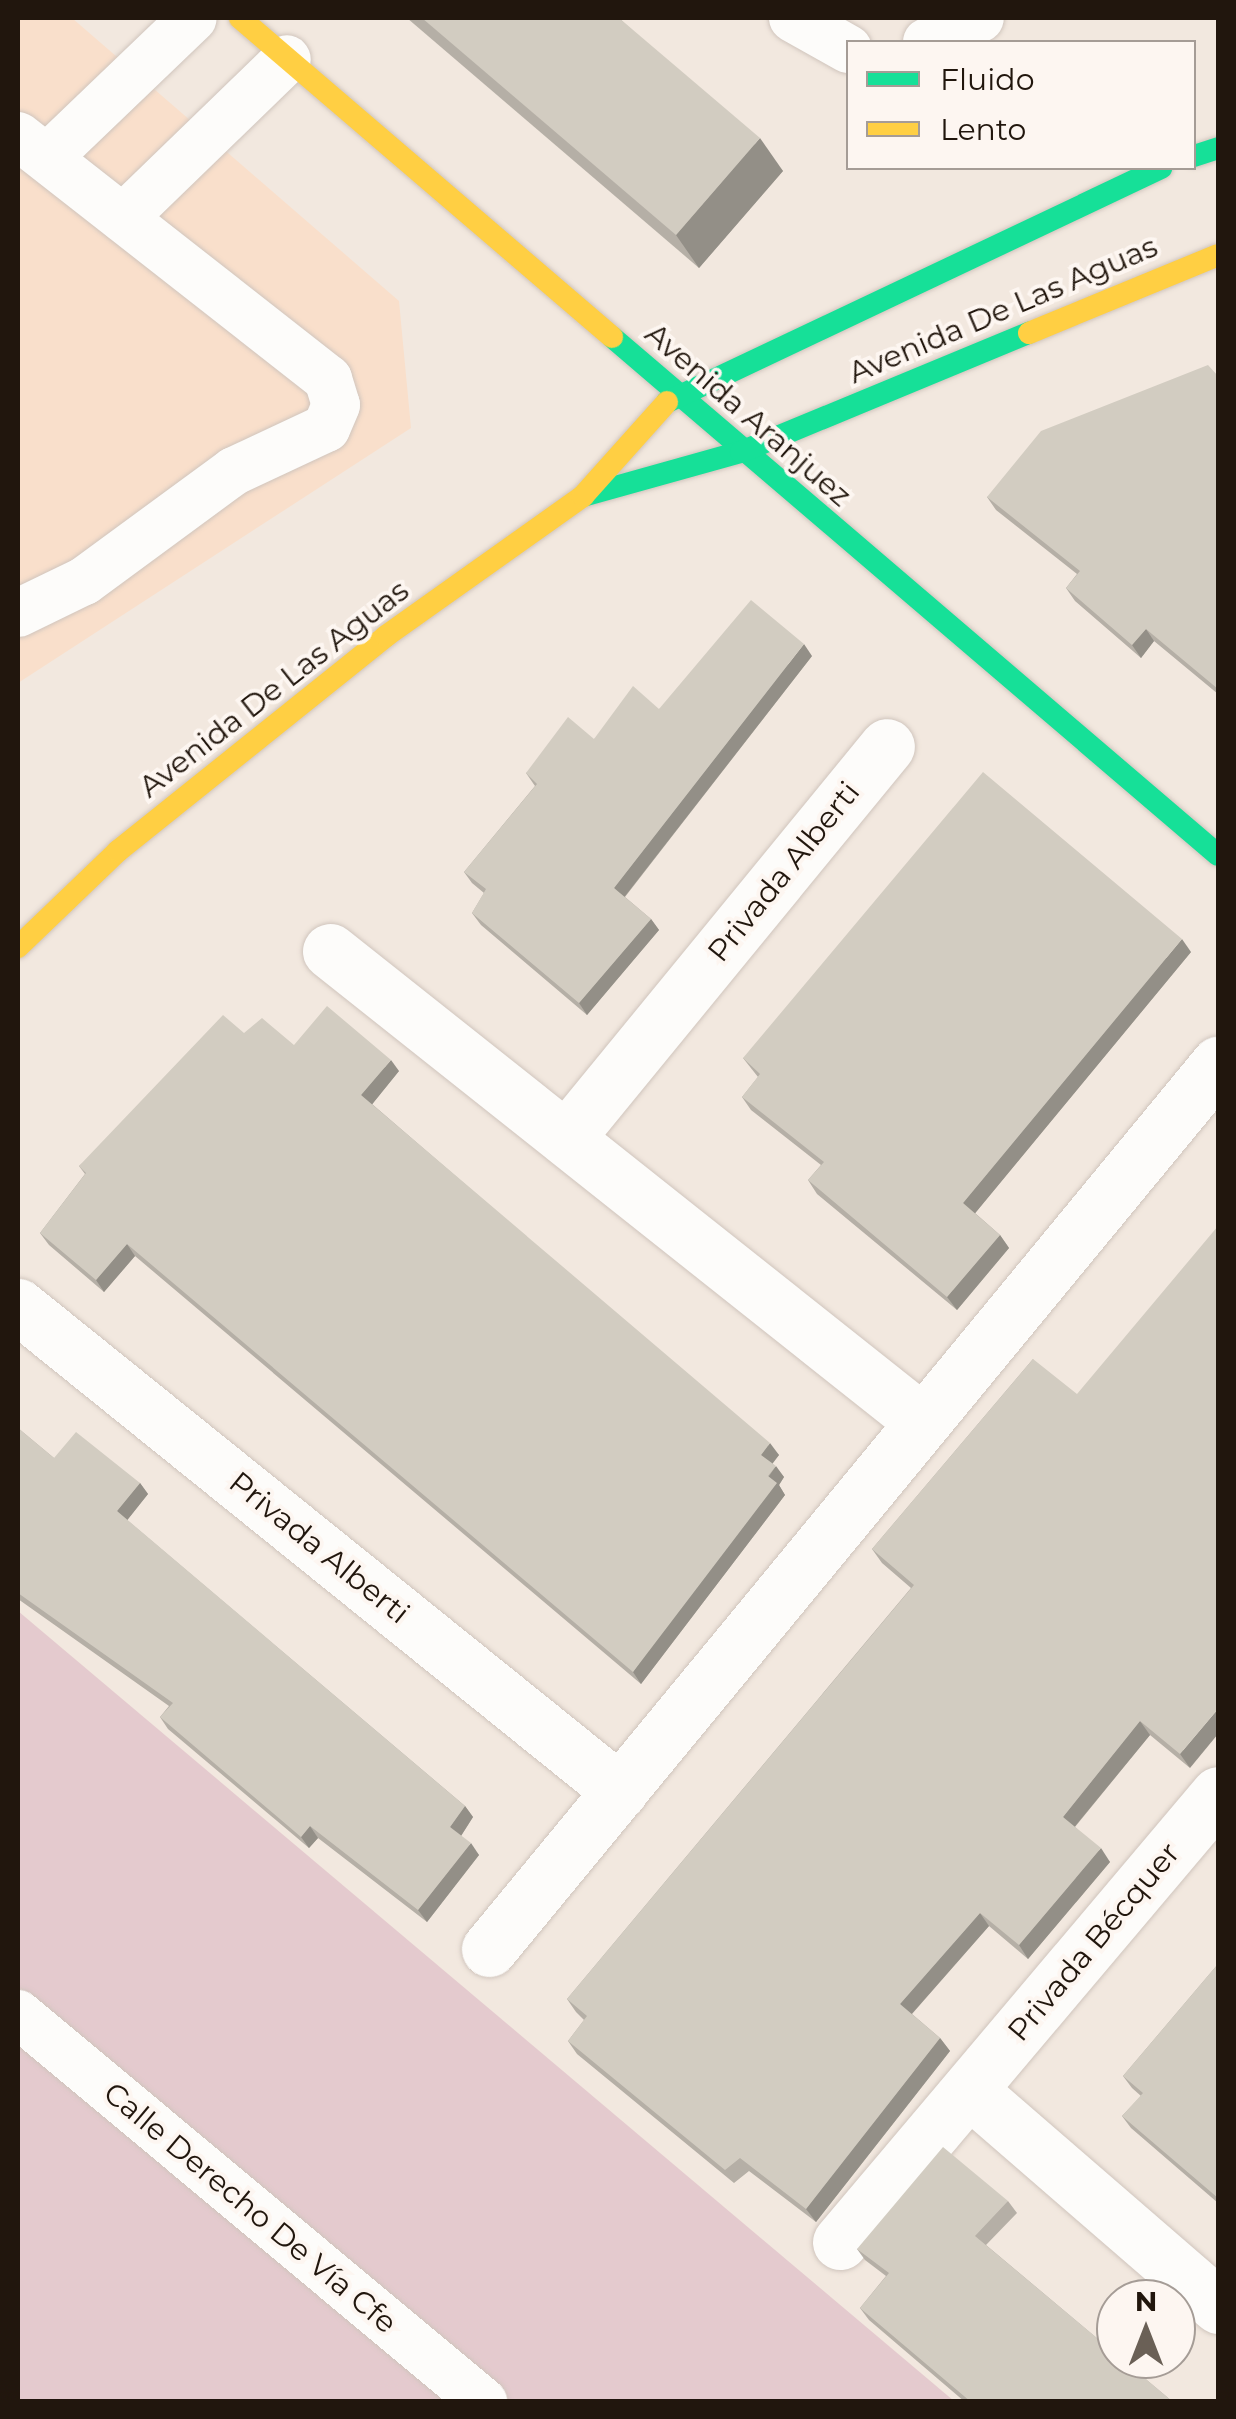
<!DOCTYPE html>
<html>
<head>
<meta charset="utf-8">
<style>
	body { margin:0 }
	#map { position:relative; width:1236px; height:2419px; overflow:hidden; background:#f2e8df; font-family:Montserrat,sans-serif }
	div>[style] { position:absolute }
	.built>* { inset:0; background:#f9dfcb }
	.green>* { inset:0; background:#e4cace }
	.roads { filter:drop-shadow(0 0 2px #d0c5bd) drop-shadow(0 0 2px #d0c5bd) }
	.lane>* { height:48px; margin:-24px; padding:0 24px; transform-origin:24px; border-radius:24px; background:#fdfcfa }
	.street>* { height:55px; margin:-27.5px; padding:0 27.5px; transform-origin:27.5px; border-radius:27.5px; background:#fdfcfa }
	.fast>* { height:22px; margin:-11px; padding:0 11px; transform-origin:11px; border-radius:11px; background:#16e098 }
	.slow>* { height:22px; margin:-11px; padding:0 11px; transform-origin:11px; border-radius:11px; background:#ffcf43 }
	.wall>* { inset:0; background:#b5afa6 }
	.shaded-wall>* { inset:0; background:#938f87 }
	.building>* { inset:0; background:#d2ccc1 }
	span { translate:-50% -50%; white-space:nowrap; text-align:center; line-height:1.15; -webkit-text-stroke:8px #fdf6f1; paint-order:stroke }
	.street-label { font-size:30px; color:#21160d }
	.frame { position:absolute; inset:0; border:20px solid #21160d; pointer-events:none }
	.legend { position:absolute; left:846px; top:40px; width:350px; height:130px; box-sizing:border-box; background:#fdf6f1; border:2px solid #a59c96; margin:0; padding:12px 18px; list-style:none; font-size:30px; color:#21160d }
	.legend li { display:flex; align-items:center; gap:20px; height:50px }
	.legend b { width:50px; border:2px solid #a59c96 }
	.north { position:absolute; left:1096px; top:2279px; width:100px; height:100px; box-sizing:border-box; background:#fdf6f1; border:2px solid #a59c96; border-radius:50%; rotate:0deg; font-size:28px; font-weight:700; line-height:40px; text-align:center; color:#21160d }
	.north::after { content:''; display:block; margin:auto; width:35px; height:45px; background:#6a6056; clip-path:polygon(50% 0,100% 100%,50% 72%,0 100%) }
</style>
</head>
<body>
<div id="map">
	<div class="built">
		<div style="clip-path:polygon(18px 18px,72px 18px,399px 301px,411px 428px,18px 683px)"></div>
	</div>
	<div class="green">
		<div style="clip-path:polygon(18px 1611px,954px 2401px,18px 2401px)"></div>
	</div>
	<div class="roads">
		<div class="lane">
			<div style="left:793px;top:18px;width:63px;rotate:29.4deg"></div>
			<div style="left:927px;top:42px;width:58px;rotate:-24.4deg"></div>
			<div style="left:18px;top:136px;width:394px;rotate:38.1deg"></div>
			<div style="left:328px;top:379px;width:27px;rotate:73deg"></div>
			<div style="left:336px;top:405px;width:25px;rotate:113deg"></div>
			<div style="left:326px;top:428px;width:102px;rotate:154.9deg"></div>
			<div style="left:234px;top:471px;width:186px;rotate:143.7deg"></div>
			<div style="left:84px;top:581px;width:73px;rotate:154.1deg"></div>
			<div style="left:49px;top:156px;width:199px;rotate:-43.8deg"></div>
			<div style="left:123px;top:218px;width:228px;rotate:-44.1deg"></div>
			<div style="left:18px;top:2014px;width:606px;rotate:39.84deg"></div>
		</div>
		<div class="street">
			<div style="left:330px;top:951px;width:757px;rotate:38.46deg"></div>
			<div style="left:567px;top:1137px;width:505px;rotate:-50.7deg"></div>
			<div style="left:18px;top:1306px;width:773px;rotate:38.86deg"></div>
			<div style="left:489px;top:1949px;width:1147px;rotate:-50.52deg"></div>
			<div style="left:969px;top:2090px;width:330px;rotate:40.9deg"></div>
			<div style="left:840px;top:2242px;width:586px;rotate:-49.84deg"></div>
		</div>
		<div class="fast">
			<div style="left:1194px;top:156px;width:25px;rotate:-18deg"></div>
			<div style="left:612px;top:337px;width:797px;rotate:40.52deg"></div>
			<div style="left:667px;top:402px;width:547px;rotate:-25.35deg"></div>
			<div style="left:583px;top:496px;width:164px;rotate:-15.6deg"></div>
			<div style="left:741px;top:452px;width:312px;rotate:-22.5deg"></div>
		</div>
		<div class="slow">
			<div style="left:240px;top:18px;width:490px;rotate:40.6deg"></div>
			<div style="left:1029px;top:333px;width:204px;rotate:-22.4deg"></div>
			<div style="left:18px;top:947px;width:139px;rotate:-43.8deg"></div>
			<div style="left:118px;top:851px;width:344px;rotate:-38.7deg"></div>
			<div style="left:386px;top:636px;width:242px;rotate:-35.4deg"></div>
			<div style="left:583px;top:496px;width:126px;rotate:-48.2deg"></div>
		</div>
	</div>
	<div class="wall">
		<div style="clip-path:polygon(407px 18px,619px 18px,783px 171px,699px 268px)"></div>
		<div style="clip-path:polygon(1218px 376px,1218px 694px,1154px 641px,1141px 658px,1075px 601px,1066px 588px,1077px 574px,996px 510px,987px 497px)"></div>
		<div style="clip-path:polygon(812px 656px,625px 897px,651px 919px,659px 930px,587px 1015px,481px 925px,472px 913px,484px 893px,472px 883px,464px 872px,535px 786px,526px 773px,594px 739px,659px 709px)"></div>
		<div style="clip-path:polygon(1191px 952px,975px 1213px,1000px 1235px,1009px 1248px,957px 1310px,817px 1194px,808px 1180px,821px 1165px,751px 1110px,742px 1097px,758px 1077px,743px 1058px)"></div>
		<div style="clip-path:polygon(244px 1033px,399px 1071px,372px 1104px,779px 1455px,772px 1463px,784px 1477px,779px 1485px,785px 1495px,641px 1684px,135px 1256px,104px 1292px,49px 1245px,40px 1233px,85px 1174px,79px 1166px)"></div>
		<div style="clip-path:polygon(1033px 1359px,1190px 1768px,1150px 1735px,1075px 1827px,1110px 1862px,1028px 1959px,989px 1926px,912px 2014px,940px 2038px,950px 2051px,816px 2222px,749px 2171px,734px 2183px,577px 2054px,568px 2041px,584px 2020px,576px 2012px,567px 1999px,911px 1588px,882px 1563px,872px 1549px)"></div>
		<div style="clip-path:polygon(18px 1428px,54px 1458px,140px 1483px,148px 1494px,127px 1520px,465px 1806px,473px 1817px,461px 1836px,479px 1855px,427px 1922px,318px 1838px,309px 1848px,168px 1729px,160px 1717px,169px 1706px,18px 1599px)"></div>
		<div style="clip-path:polygon(1218px 1964px,1218px 2203px,1131px 2128px,1122px 2116px,1141px 2096px,1132px 2088px,1123px 2076px)"></div>
		<div style="clip-path:polygon(1008px 2201px,1017px 2213px,986px 2245px,1173px 2402px,965px 2402px,869px 2320px,860px 2308px,886px 2276px,865px 2260px,857px 2249px)"></div>
	</div>
	<div class="shaded-wall">
		<div style="clip-path:polygon(760px 138px,783px 171px,699px 268px,676px 235px)"></div>
		<div style="clip-path:polygon(1146px 629px,1154px 641px,1141px 658px,1132px 645px)"></div>
		<div style="clip-path:polygon(804px 644px,812px 656px,622px 900px,614px 888px)"></div>
		<div style="clip-path:polygon(651px 919px,659px 930px,587px 1015px,579px 1003px)"></div>
		<div style="clip-path:polygon(1182px 939px,1191px 952px,972px 1217px,963px 1203px)"></div>
		<div style="clip-path:polygon(391px 1060px,399px 1071px,370px 1107px,361px 1095px)"></div>
		<div style="clip-path:polygon(1000px 1235px,1009px 1248px,957px 1310px,947px 1297px)"></div>
		<div style="clip-path:polygon(127px 1244px,135px 1256px,104px 1292px,96px 1280px)"></div>
		<div style="clip-path:polygon(770px 1443px,779px 1455px,770px 1467px,761px 1455px)"></div>
		<div style="clip-path:polygon(776px 1466px,784px 1477px,779px 1485px,785px 1495px,641px 1684px,633px 1672px)"></div>
		<div style="clip-path:polygon(140px 1483px,148px 1494px,125px 1523px,117px 1511px)"></div>
		<div style="clip-path:polygon(1218px 1709px,1218px 1734px,1190px 1768px,1180px 1754px)"></div>
		<div style="clip-path:polygon(1140px 1721px,1150px 1735px,1072px 1830px,1063px 1817px)"></div>
		<div style="clip-path:polygon(465px 1806px,473px 1817px,459px 1839px,450px 1827px)"></div>
		<div style="clip-path:polygon(310px 1826px,318px 1838px,309px 1848px,301px 1837px)"></div>
		<div style="clip-path:polygon(471px 1843px,479px 1855px,427px 1922px,418px 1910px)"></div>
		<div style="clip-path:polygon(1101px 1848px,1110px 1862px,1028px 1959px,1019px 1945px)"></div>
		<div style="clip-path:polygon(980px 1913px,989px 1926px,909px 2017px,900px 2004px)"></div>
		<div style="clip-path:polygon(940px 2038px,950px 2051px,816px 2222px,806px 2209px)"></div>
	</div>
	<div class="building">
		<div style="clip-path:polygon(422px 18px,619px 18px,760px 138px,676px 235px)"></div>
		<div style="clip-path:polygon(1208px 365px,1218px 376px,1218px 689px,1146px 629px,1132px 645px,1066px 588px,1080px 571px,987px 497px,1041px 431px)"></div>
		<div style="clip-path:polygon(751px 600px,804px 644px,614px 888px,651px 919px,579px 1003px,472px 913px,486px 889px,464px 872px,537px 784px,526px 773px,568px 717px,594px 739px,633px 686px,659px 709px)"></div>
		<div style="clip-path:polygon(983px 772px,1182px 939px,963px 1203px,1000px 1235px,947px 1297px,808px 1180px,824px 1162px,742px 1097px,760px 1074px,743px 1058px)"></div>
		<div style="clip-path:polygon(327px 1006px,391px 1060px,361px 1095px,770px 1443px,761px 1455px,776px 1466px,768px 1476px,777px 1483px,633px 1672px,127px 1244px,96px 1280px,40px 1233px,86px 1173px,79px 1166px,223px 1015px,244px 1033px,262px 1018px,294px 1045px)"></div>
		<div style="clip-path:polygon(1218px 1226px,1218px 1709px,1180px 1754px,1140px 1721px,1063px 1817px,1101px 1848px,1019px 1945px,980px 1913px,900px 2004px,940px 2038px,806px 2209px,740px 2158px,725px 2170px,568px 2041px,587px 2016px,567px 1999px,914px 1585px,872px 1549px,1033px 1359px,1077px 1394px)"></div>
		<div style="clip-path:polygon(18px 1428px,54px 1458px,76px 1432px,140px 1483px,117px 1511px,465px 1806px,450px 1827px,471px 1843px,418px 1910px,310px 1826px,301px 1837px,160px 1717px,173px 1703px,18px 1593px)"></div>
		<div style="clip-path:polygon(1218px 1964px,1218px 2198px,1122px 2116px,1143px 2093px,1123px 2076px)"></div>
		<div style="clip-path:polygon(943px 2147px,1008px 2201px,975px 2236px,1116px 2354px,1116px 2359px,1122px 2359px,1173px 2402px,971px 2402px,860px 2308px,889px 2273px,857px 2249px)"></div>
	</div>
	<div class="street-label">
		<span style="left:1003px;top:310px;rotate:-23deg">Avenida De Las Aguas</span>
		<span style="left:748px;top:415px;rotate:41deg">Avenida Aranjuez</span>
		<span style="left:274px;top:689px;rotate:-38deg">Avenida De Las Aguas</span>
		<span style="left:784px;top:872px;rotate:-51deg">Privada Alberti</span>
		<span style="left:319px;top:1548px;rotate:39deg">Privada Alberti</span>
		<span style="left:1094px;top:1942px;rotate:-50deg">Privada Bécquer</span>
		<span style="left:250px;top:2208px;rotate:40deg">Calle Derecho De Vía Cfe</span>
	</div>
	<div class="frame"></div>
	<ul class="legend">
	<li><b style="height:12px;background:#16e098"></b>Fluido</li>
	<li><b style="height:12px;background:#ffcf43"></b>Lento</li>
	</ul>
	<div class="north">N</div>
</div>
</body>
</html>
